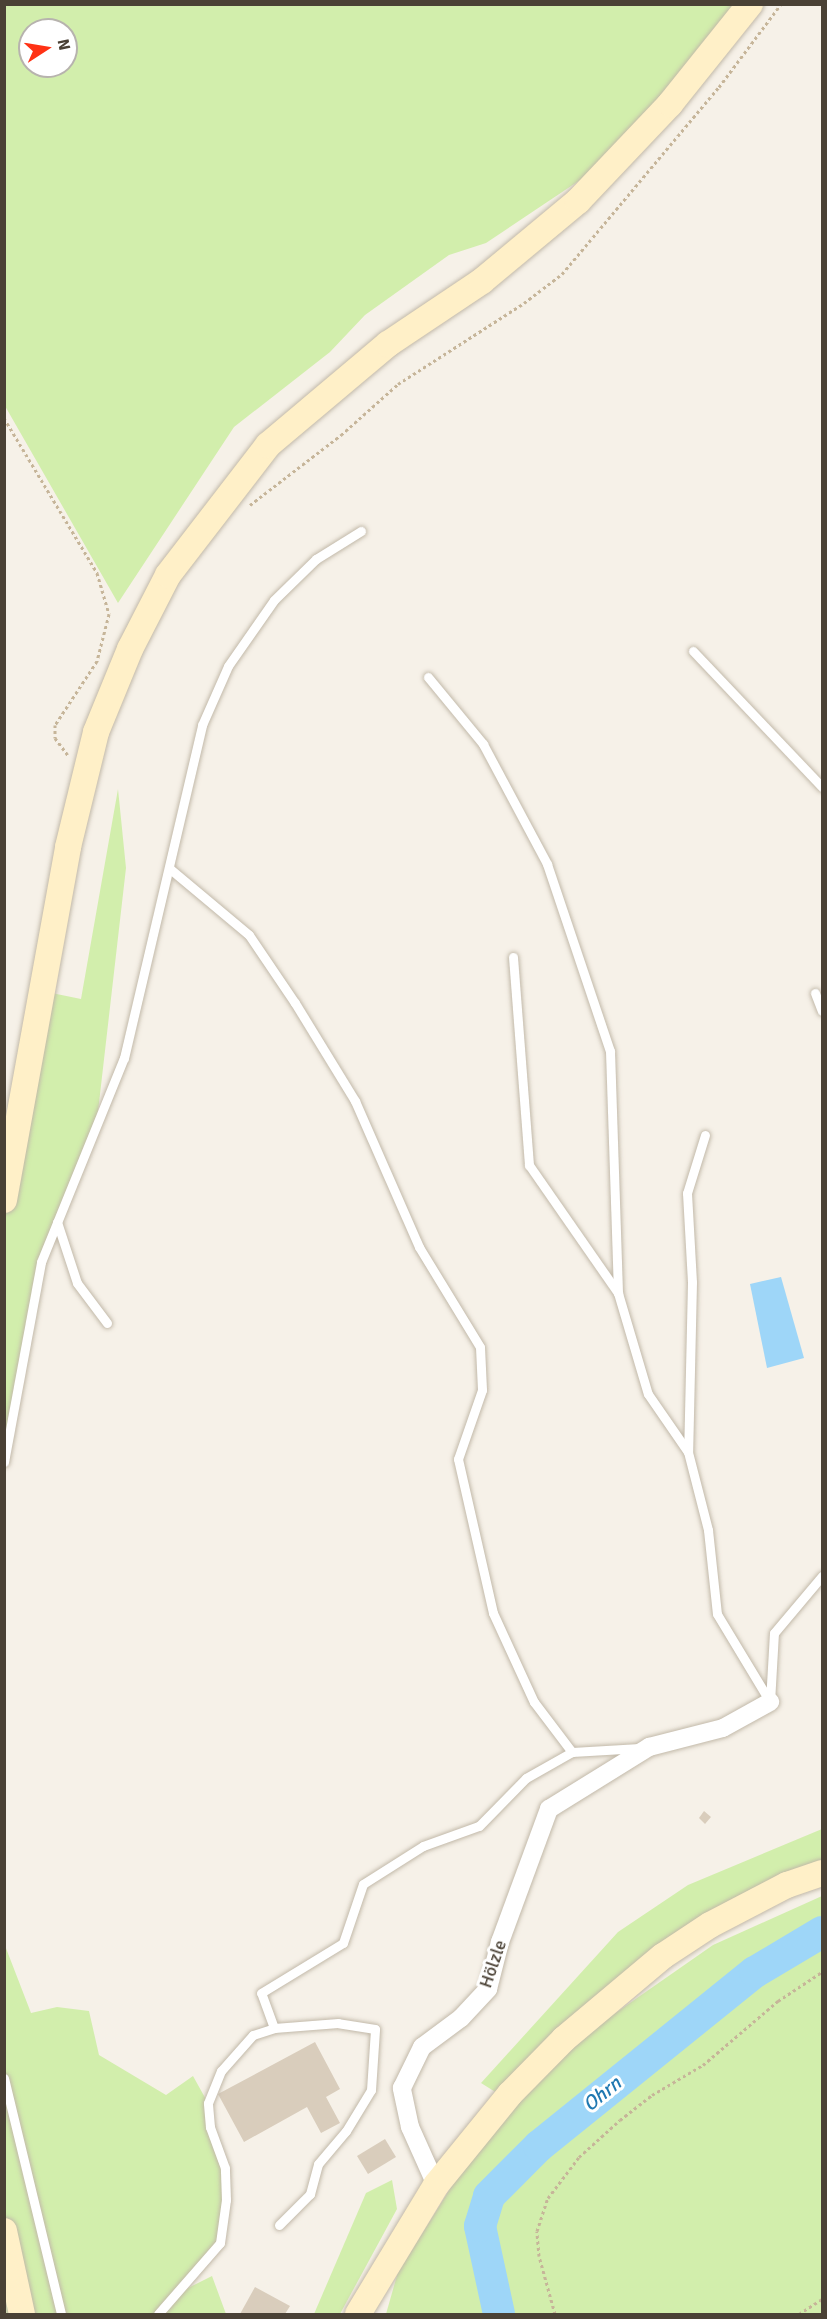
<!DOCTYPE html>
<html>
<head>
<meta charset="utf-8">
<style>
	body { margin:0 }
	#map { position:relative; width:827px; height:2319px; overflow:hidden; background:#f6f1e8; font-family:Signika,sans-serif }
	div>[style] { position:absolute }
	.green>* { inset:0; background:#d2eeac }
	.water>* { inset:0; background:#9ed6f8 }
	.river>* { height:32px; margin:-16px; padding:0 16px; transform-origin:16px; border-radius:16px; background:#9ed6f8 }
	.building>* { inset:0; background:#d9cdbc }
	.path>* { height:3px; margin-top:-1.5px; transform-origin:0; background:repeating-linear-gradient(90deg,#c6b599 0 3px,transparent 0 6px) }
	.roads { filter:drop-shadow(0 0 2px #c2b9a9) drop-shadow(0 0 2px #c2b9a9) }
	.lane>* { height:9px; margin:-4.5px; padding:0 4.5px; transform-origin:4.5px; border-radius:4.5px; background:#fff }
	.street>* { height:18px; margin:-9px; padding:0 9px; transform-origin:9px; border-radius:9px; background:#fff }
	.secondary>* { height:26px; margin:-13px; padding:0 13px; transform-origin:13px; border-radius:13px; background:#fff0c8 }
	span { translate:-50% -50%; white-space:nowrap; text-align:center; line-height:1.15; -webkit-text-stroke:6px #fff; paint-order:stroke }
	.street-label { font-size:18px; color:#4a4135 }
	.water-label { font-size:20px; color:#1f78b1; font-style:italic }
	.frame { position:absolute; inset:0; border:6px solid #4a4135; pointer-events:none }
	.north { position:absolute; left:18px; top:18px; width:60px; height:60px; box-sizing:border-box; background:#fff; border:2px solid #b7b3ae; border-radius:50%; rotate:78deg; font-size:16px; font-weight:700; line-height:24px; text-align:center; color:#4a4135 }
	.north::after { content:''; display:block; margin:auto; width:21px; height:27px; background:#ff3215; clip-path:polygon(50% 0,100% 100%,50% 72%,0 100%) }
</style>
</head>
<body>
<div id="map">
	<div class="green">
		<div style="clip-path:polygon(evenodd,4px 5px,734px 5px,613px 158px,486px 243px,449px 255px,365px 315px,330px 352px,234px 427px,118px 603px,5px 406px,4px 5px,30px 30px,66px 30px,66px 66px,30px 66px,30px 30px)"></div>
		<div style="clip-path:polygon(118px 789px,126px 868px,96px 1129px,41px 1262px,5px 1462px,5px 1200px,42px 991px,81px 999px)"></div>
		<div style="clip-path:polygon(822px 1829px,822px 1864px,797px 1872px,497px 2093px,481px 2083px,618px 1932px,688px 1885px)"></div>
		<div style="clip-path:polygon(822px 1896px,822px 2314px,386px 2314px,398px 2272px,482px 2138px,584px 2035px,713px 1945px)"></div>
		<div style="clip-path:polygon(4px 1943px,31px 2013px,57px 2007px,89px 2011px,99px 2055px,166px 2095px,193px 2076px,208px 2103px,225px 2168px,220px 2243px,180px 2292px,212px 2276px,226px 2314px,5px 2314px)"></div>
		<div style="clip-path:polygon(392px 2180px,397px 2209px,340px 2314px,314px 2314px,366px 2193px)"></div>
	</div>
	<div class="water">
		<div style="clip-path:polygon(781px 1277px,804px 1358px,767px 1368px,750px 1284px)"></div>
	</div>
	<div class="river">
		<div style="left:499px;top:2314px;width:90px;rotate:-102.2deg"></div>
		<div style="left:480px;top:2226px;width:31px;rotate:-73deg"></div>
		<div style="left:489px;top:2196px;width:71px;rotate:-45deg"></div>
		<div style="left:539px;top:2146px;width:277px;rotate:-38.9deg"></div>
		<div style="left:755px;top:1972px;width:78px;rotate:-30.8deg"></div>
	</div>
	<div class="building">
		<div style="clip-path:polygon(704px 1811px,711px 1817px,705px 1824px,699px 1818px)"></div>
		<div style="clip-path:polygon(315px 2042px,340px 2089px,326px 2097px,340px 2123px,321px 2133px,307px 2107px,244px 2142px,218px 2094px)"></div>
		<div style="clip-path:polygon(385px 2139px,396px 2157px,368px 2174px,357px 2156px)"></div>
		<div style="clip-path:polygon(255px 2287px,290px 2306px,285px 2314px,240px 2314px)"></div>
	</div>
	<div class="path">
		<div style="left:4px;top:418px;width:181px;rotate:59deg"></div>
		<div style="left:97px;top:573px;width:43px;rotate:73.7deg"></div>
		<div style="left:109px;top:614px;width:49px;rotate:104.3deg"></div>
		<div style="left:97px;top:661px;width:77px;rotate:123.3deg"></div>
		<div style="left:55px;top:725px;width:13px;rotate:90deg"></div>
		<div style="left:55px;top:738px;width:21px;rotate:53deg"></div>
		<div style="left:250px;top:505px;width:115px;rotate:-37.6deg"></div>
		<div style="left:341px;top:435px;width:76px;rotate:-41.8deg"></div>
		<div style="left:398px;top:384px;width:150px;rotate:-32.7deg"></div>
		<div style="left:524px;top:303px;width:48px;rotate:-37.3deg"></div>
		<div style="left:562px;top:274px;width:244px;rotate:-50deg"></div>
		<div style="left:719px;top:87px;width:104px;rotate:-53.2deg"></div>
		<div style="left:555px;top:2314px;width:60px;rotate:-105.4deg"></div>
		<div style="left:539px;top:2256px;width:25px;rotate:-95deg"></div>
		<div style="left:537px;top:2231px;width:35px;rotate:-72deg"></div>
		<div style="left:548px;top:2198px;width:51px;rotate:-52.9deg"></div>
		<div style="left:579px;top:2157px;width:55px;rotate:-42.1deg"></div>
		<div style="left:620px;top:2120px;width:41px;rotate:-38deg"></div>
		<div style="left:652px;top:2095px;width:59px;rotate:-30.5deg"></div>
		<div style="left:703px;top:2065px;width:99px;rotate:-40.5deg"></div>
		<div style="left:778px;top:2001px;width:53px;rotate:-33.4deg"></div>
		<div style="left:799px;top:2314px;width:27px;rotate:-33deg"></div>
	</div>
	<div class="roads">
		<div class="lane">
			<div style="left:693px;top:651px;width:187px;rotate:46.5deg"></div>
			<div style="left:428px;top:677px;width:87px;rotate:50.6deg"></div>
			<div style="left:483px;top:744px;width:136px;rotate:61.9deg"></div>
			<div style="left:547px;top:864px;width:197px;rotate:71.4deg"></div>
			<div style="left:610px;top:1051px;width:242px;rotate:88.1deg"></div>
			<div style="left:169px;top:868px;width:104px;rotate:39.9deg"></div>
			<div style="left:249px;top:935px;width:82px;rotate:55.9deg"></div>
			<div style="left:295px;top:1003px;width:115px;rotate:58.5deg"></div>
			<div style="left:355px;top:1101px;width:159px;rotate:66.3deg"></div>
			<div style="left:419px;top:1247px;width:117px;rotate:58.6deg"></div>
			<div style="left:480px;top:1347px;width:43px;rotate:87.3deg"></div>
			<div style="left:482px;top:1390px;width:73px;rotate:109.2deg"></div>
			<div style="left:458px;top:1459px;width:158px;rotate:77.2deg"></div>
			<div style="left:493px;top:1613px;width:98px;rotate:65.3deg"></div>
			<div style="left:534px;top:1702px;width:63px;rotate:52.8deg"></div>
			<div style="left:572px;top:1752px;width:68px;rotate:-3.4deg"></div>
			<div style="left:513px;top:957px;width:209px;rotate:85.6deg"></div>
			<div style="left:529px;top:1165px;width:156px;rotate:55.2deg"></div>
			<div style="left:618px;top:1293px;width:105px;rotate:73.5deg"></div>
			<div style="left:648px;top:1394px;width:70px;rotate:55.4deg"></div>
			<div style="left:815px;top:993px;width:19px;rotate:69deg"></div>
			<div style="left:705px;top:1135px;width:61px;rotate:107.2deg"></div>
			<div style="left:687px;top:1193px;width:89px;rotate:86.8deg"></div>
			<div style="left:692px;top:1282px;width:170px;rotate:91.3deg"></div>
			<div style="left:688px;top:1452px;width:81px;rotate:75.6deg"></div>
			<div style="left:708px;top:1530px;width:84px;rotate:83.9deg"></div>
			<div style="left:717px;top:1614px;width:103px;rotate:58.9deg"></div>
			<div style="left:57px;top:1222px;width:64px;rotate:71.8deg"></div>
			<div style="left:77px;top:1283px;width:50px;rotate:53.1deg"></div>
			<div style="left:4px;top:1462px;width:203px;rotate:-79.5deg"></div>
			<div style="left:41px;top:1262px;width:220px;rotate:-67.9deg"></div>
			<div style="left:124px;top:1058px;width:342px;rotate:-76.8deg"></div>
			<div style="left:202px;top:725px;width:64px;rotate:-66.2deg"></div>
			<div style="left:228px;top:666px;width:80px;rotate:-55.1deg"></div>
			<div style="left:274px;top:600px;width:59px;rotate:-44.3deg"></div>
			<div style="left:316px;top:559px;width:53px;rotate:-31.9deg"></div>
			<div style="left:770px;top:1702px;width:69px;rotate:-86.7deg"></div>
			<div style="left:774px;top:1633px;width:75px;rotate:-49.9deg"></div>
			<div style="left:4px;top:2078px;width:243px;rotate:76.4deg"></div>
			<div style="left:279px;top:2225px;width:44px;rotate:-45deg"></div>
			<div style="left:310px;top:2194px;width:31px;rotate:-75deg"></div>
			<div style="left:318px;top:2164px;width:43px;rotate:-49.7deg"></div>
			<div style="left:346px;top:2131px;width:48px;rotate:-58.6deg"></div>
			<div style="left:371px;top:2090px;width:61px;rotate:-86.2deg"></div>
			<div style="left:375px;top:2029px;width:37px;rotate:-171deg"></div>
			<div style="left:338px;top:2023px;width:64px;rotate:175.5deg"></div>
			<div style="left:274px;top:2028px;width:37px;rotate:-110deg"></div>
			<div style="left:261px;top:1993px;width:96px;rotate:-31.4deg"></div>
			<div style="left:343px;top:1943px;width:62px;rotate:-71.3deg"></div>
			<div style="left:363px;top:1884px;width:71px;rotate:-32.3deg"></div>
			<div style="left:423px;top:1846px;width:59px;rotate:-19.7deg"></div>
			<div style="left:479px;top:1826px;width:67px;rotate:-45.6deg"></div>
			<div style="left:526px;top:1778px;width:53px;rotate:-29.5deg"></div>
			<div style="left:158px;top:2314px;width:94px;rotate:-48.9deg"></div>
			<div style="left:220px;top:2243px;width:43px;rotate:-82.1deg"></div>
			<div style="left:226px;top:2200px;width:32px;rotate:-92deg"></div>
			<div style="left:225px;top:2168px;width:44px;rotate:-110.1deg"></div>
			<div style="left:210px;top:2127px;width:24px;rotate:-95deg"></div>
			<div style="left:208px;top:2103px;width:35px;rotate:-68deg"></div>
			<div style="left:221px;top:2071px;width:48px;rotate:-48.4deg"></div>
			<div style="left:253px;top:2035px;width:22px;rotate:-18deg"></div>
		</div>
		<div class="street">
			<div style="left:436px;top:2185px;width:64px;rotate:-114.1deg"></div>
			<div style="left:410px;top:2127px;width:40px;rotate:-102deg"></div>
			<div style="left:402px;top:2088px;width:46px;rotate:-64deg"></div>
			<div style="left:422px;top:2047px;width:49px;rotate:-36.6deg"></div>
			<div style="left:461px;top:2018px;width:40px;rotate:-47deg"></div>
			<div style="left:488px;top:1989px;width:49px;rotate:-75.7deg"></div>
			<div style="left:500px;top:1942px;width:142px;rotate:-69.8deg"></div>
			<div style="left:549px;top:1809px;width:118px;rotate:-31.8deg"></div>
			<div style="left:649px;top:1747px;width:76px;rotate:-14.4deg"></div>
			<div style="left:723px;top:1728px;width:54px;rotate:-29deg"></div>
		</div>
		<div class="secondary">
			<div style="left:4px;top:1200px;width:359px;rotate:-79.7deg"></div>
			<div style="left:68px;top:847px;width:118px;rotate:-76.3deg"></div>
			<div style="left:96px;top:732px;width:90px;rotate:-67.7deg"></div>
			<div style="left:130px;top:649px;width:83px;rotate:-62.8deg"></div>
			<div style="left:168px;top:575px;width:164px;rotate:-52.4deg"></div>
			<div style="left:268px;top:445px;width:157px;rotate:-40.1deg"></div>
			<div style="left:388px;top:344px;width:113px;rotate:-33.8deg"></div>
			<div style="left:482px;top:281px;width:125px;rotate:-39.8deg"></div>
			<div style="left:578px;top:201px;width:134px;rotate:-46.5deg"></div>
			<div style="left:670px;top:104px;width:128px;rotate:-51.3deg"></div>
			<div style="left:4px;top:2231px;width:85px;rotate:77.8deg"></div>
			<div style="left:358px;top:2314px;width:151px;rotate:-58.8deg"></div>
			<div style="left:436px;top:2185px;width:117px;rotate:-50.9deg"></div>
			<div style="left:510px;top:2094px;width:77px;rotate:-45.5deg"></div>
			<div style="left:564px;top:2039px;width:129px;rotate:-40deg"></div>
			<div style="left:663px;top:1956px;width:56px;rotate:-33.4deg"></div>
			<div style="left:710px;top:1925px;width:87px;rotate:-27.5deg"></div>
			<div style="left:787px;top:1885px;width:37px;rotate:-19deg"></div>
		</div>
	</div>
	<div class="street-label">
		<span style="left:493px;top:1964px;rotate:-71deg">Hölzle</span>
	</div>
	<div class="water-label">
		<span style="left:602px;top:2094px;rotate:-39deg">Ohrn</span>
	</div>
	<div class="frame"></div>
	<div class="north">N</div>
</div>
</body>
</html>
